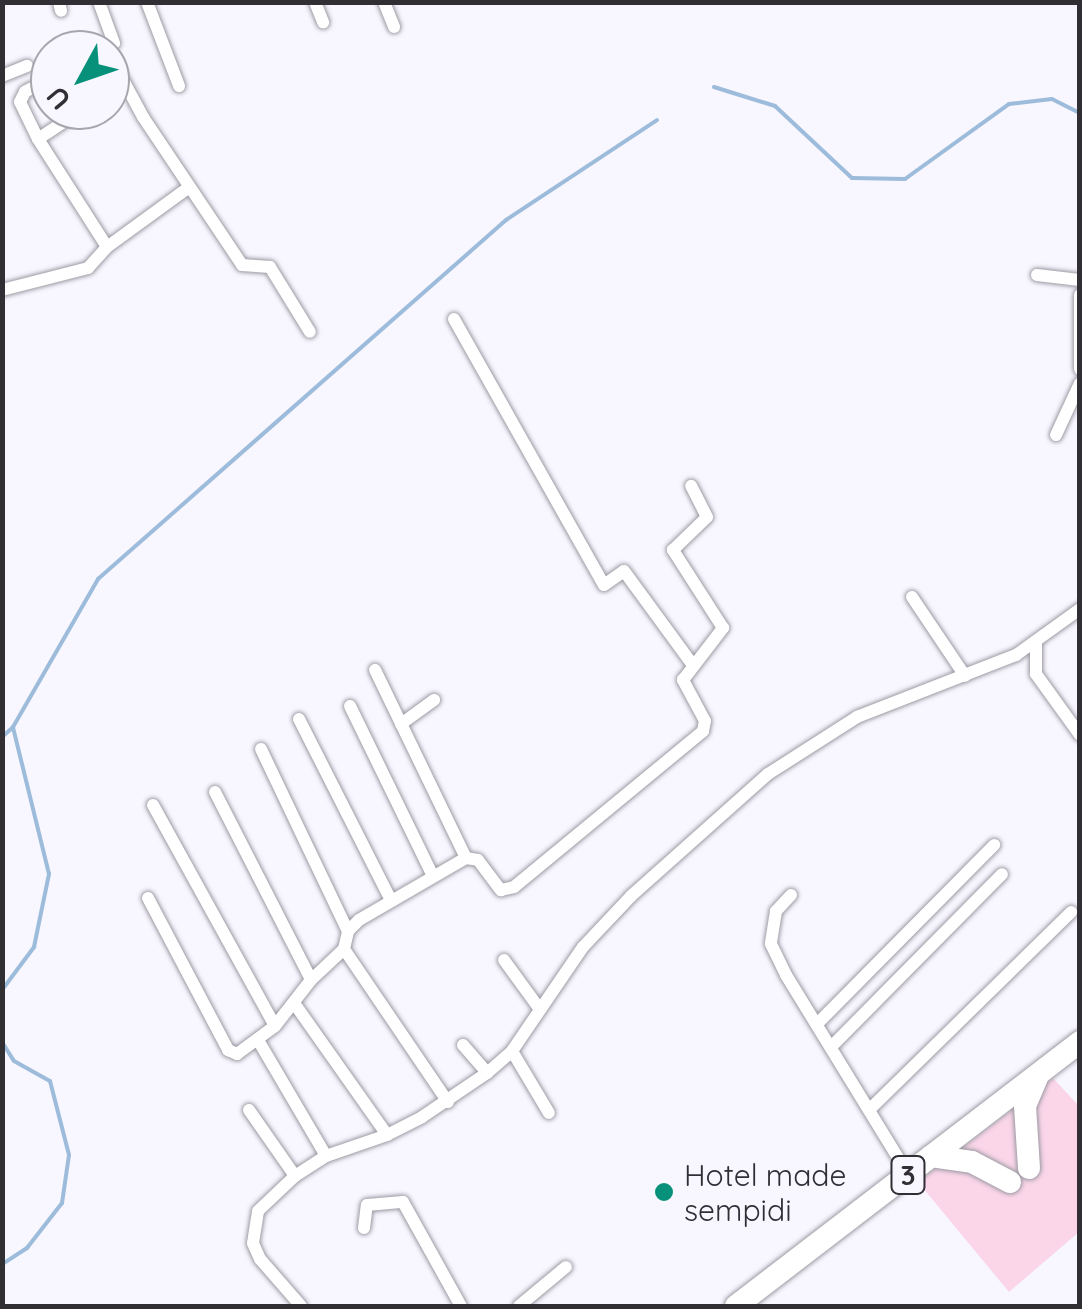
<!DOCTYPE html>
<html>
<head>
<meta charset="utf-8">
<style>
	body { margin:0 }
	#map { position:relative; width:1082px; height:1309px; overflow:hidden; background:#f8f6fe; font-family:Quicksand,sans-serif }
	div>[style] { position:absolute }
	.green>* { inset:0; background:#fad6e8 }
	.stream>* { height:4px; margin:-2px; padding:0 2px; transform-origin:2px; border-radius:2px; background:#9dbcdb }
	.roads { filter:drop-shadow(0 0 2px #9d9aa4) drop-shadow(0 0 2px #9d9aa4) }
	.street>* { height:12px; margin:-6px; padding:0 6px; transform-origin:6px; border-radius:6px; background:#fff }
	.highway>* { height:22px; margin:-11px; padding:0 11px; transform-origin:11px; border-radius:11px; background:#fff }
	.dots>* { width:28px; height:28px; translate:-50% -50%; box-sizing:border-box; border:5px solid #f8f6fe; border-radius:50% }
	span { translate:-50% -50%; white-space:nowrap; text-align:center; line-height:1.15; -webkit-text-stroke:8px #f8f6fe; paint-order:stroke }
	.shield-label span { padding:2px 8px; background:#f8f6fe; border:2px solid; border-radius:8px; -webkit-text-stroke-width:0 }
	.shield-label { font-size:28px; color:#312f34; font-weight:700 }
	.poi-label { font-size:30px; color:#312f34 }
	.left { translate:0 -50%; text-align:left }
	.frame { position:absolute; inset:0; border:5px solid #312f34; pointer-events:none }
	.north { position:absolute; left:30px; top:30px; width:100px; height:100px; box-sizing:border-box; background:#f8f6fe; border:2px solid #a8a6ad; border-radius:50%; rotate:230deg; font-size:28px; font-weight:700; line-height:40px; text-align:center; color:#312f34 }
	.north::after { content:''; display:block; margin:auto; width:35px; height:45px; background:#08917a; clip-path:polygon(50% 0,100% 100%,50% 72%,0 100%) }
</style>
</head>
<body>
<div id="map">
	<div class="green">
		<div style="clip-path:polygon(1053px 1078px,1079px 1106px,1079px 1232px,1009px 1292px,918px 1182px)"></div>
	</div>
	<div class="stream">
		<div style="left:714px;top:87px;width:64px;rotate:17.3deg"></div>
		<div style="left:775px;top:106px;width:105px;rotate:43.1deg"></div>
		<div style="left:852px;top:178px;width:53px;rotate:1.1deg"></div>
		<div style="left:905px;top:179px;width:128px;rotate:-35.8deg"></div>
		<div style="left:1009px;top:104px;width:43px;rotate:-6.6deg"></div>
		<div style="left:1052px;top:99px;width:31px;rotate:27deg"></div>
		<div style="left:2px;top:737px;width:15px;rotate:-42deg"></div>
		<div style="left:13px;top:727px;width:171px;rotate:-60.1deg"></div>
		<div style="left:98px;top:579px;width:543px;rotate:-41.34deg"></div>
		<div style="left:506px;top:220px;width:181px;rotate:-33.5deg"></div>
		<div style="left:2px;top:990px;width:54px;rotate:-53.3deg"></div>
		<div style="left:34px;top:947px;width:75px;rotate:-78.4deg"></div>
		<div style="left:49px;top:874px;width:151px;rotate:-103.8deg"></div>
		<div style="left:2px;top:1042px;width:22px;rotate:58deg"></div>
		<div style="left:14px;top:1061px;width:41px;rotate:29.1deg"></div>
		<div style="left:50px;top:1081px;width:76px;rotate:75.6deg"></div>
		<div style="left:69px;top:1155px;width:49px;rotate:98.3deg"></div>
		<div style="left:62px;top:1203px;width:57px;rotate:127.9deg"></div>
		<div style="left:27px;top:1248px;width:30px;rotate:147deg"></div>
	</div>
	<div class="roads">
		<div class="street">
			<div style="left:59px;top:2px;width:9px;rotate:77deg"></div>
			<div style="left:99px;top:2px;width:44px;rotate:69.9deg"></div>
			<div style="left:147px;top:2px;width:90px;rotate:69.1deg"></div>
			<div style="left:315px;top:2px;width:22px;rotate:68deg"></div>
			<div style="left:384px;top:2px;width:27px;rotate:68deg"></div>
			<div style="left:115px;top:65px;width:59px;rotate:61.7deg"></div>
			<div style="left:143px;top:117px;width:178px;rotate:56.2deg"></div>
			<div style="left:242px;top:265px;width:28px;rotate:4deg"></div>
			<div style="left:270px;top:267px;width:76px;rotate:58.4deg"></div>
			<div style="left:2px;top:76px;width:27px;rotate:-22deg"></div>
			<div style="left:50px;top:79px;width:28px;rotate:153deg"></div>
			<div style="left:25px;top:92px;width:11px;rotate:117deg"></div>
			<div style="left:20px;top:102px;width:41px;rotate:64.1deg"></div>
			<div style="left:38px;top:139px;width:128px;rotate:57.4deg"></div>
			<div style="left:38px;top:139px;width:53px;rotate:-33.4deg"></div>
			<div style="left:1037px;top:275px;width:43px;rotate:6.6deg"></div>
			<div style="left:2px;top:290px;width:89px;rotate:-14.3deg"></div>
			<div style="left:88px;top:268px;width:28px;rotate:-48deg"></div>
			<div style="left:107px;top:247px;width:100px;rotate:-36.1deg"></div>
			<div style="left:1080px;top:295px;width:74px;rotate:90deg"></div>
			<div style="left:454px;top:319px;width:305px;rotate:60.6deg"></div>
			<div style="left:604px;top:585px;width:24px;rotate:-35deg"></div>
			<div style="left:624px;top:571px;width:115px;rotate:53.8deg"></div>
			<div style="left:1056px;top:435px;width:57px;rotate:-65.2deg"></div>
			<div style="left:912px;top:597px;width:95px;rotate:56.1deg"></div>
			<div style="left:1036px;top:641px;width:33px;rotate:90deg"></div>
			<div style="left:1036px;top:674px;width:75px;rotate:54.2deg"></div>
			<div style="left:350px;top:706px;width:189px;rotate:64deg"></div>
			<div style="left:299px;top:719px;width:203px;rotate:63.1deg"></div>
			<div style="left:401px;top:724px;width:41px;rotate:-36deg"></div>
			<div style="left:261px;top:749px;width:202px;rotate:64.5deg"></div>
			<div style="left:215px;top:792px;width:211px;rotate:62.9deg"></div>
			<div style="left:153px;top:805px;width:252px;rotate:61.1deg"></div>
			<div style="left:466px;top:858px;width:12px;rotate:9deg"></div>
			<div style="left:478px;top:860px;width:38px;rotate:53deg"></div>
			<div style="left:501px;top:890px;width:13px;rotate:-13deg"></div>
			<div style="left:514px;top:887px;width:245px;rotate:-39.5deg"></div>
			<div style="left:703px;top:731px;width:10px;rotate:-79deg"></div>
			<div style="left:705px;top:721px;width:47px;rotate:-118.2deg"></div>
			<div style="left:683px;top:680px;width:66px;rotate:-52.4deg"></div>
			<div style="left:723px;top:628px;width:93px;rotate:-122.7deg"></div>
			<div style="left:673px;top:550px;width:47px;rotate:-44.1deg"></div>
			<div style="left:707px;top:517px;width:35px;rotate:-117deg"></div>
			<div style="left:791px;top:895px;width:22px;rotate:133deg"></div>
			<div style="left:776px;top:911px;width:33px;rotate:99deg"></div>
			<div style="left:771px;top:944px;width:34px;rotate:64deg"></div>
			<div style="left:786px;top:975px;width:233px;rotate:58.5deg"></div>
			<div style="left:148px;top:898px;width:172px;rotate:62.2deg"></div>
			<div style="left:228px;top:1050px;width:10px;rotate:24deg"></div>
			<div style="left:237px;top:1054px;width:47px;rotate:-36.4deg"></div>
			<div style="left:275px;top:1026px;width:58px;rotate:-52deg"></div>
			<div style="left:311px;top:980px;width:45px;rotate:-43.2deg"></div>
			<div style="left:344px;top:949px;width:18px;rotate:-77deg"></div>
			<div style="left:348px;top:931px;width:16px;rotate:-45deg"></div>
			<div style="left:359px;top:920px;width:124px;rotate:-30.1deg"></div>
			<div style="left:466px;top:858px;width:209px;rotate:-115.8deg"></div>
			<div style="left:344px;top:949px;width:185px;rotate:55.8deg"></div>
			<div style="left:504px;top:960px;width:59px;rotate:53.9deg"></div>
			<div style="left:294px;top:1003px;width:161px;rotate:54.8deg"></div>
			<div style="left:817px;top:1024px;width:252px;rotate:-45.3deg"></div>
			<div style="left:258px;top:1040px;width:134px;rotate:59.6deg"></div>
			<div style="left:463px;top:1045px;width:37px;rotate:49deg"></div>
			<div style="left:831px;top:1047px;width:243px;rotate:-45.3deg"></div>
			<div style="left:512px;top:1051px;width:72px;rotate:59.2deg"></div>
			<div style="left:249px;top:1110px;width:80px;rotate:55.1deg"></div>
			<div style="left:869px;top:1110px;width:283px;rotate:-44.4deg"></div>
			<div style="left:364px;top:1228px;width:23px;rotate:-83deg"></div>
			<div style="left:367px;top:1205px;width:36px;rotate:-5deg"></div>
			<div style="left:403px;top:1202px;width:119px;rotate:60.9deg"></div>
			<div style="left:301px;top:1306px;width:62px;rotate:-131.1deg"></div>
			<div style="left:260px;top:1259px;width:17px;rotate:-114deg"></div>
			<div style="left:253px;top:1243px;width:32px;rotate:-81deg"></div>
			<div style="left:258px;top:1211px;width:51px;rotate:-43.4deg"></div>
			<div style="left:295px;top:1176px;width:37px;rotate:-33deg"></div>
			<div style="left:326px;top:1156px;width:65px;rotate:-19deg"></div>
			<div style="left:387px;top:1135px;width:39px;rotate:-27deg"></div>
			<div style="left:422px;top:1117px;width:78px;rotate:-34.1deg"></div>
			<div style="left:487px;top:1073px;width:33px;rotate:-41deg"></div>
			<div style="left:512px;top:1051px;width:126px;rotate:-55.7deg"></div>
			<div style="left:583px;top:947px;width:70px;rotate:-46.7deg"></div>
			<div style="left:631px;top:896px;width:183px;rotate:-41.7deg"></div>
			<div style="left:768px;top:774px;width:106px;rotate:-32.6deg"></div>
			<div style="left:857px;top:717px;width:171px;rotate:-21.3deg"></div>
			<div style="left:1016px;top:655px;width:79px;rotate:-35.7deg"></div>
			<div style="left:519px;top:1306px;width:61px;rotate:-39.7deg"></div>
		</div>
		<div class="highway">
			<div style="left:931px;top:1156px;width:41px;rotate:8.3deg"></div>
			<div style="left:972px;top:1162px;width:43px;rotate:27.8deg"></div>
			<div style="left:1029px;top:1168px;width:62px;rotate:-93.7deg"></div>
			<div style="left:1025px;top:1106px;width:34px;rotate:-67deg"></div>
			<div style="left:736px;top:1306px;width:434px;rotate:-37.5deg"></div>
		</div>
	</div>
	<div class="dots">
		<div style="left:664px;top:1192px;background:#08917a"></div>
	</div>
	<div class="shield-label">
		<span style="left:908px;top:1175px">3</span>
	</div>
	<div class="poi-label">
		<span class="left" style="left:684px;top:1192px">Hotel made<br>sempidi</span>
	</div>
	<div class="frame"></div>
	<div class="north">U</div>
</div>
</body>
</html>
